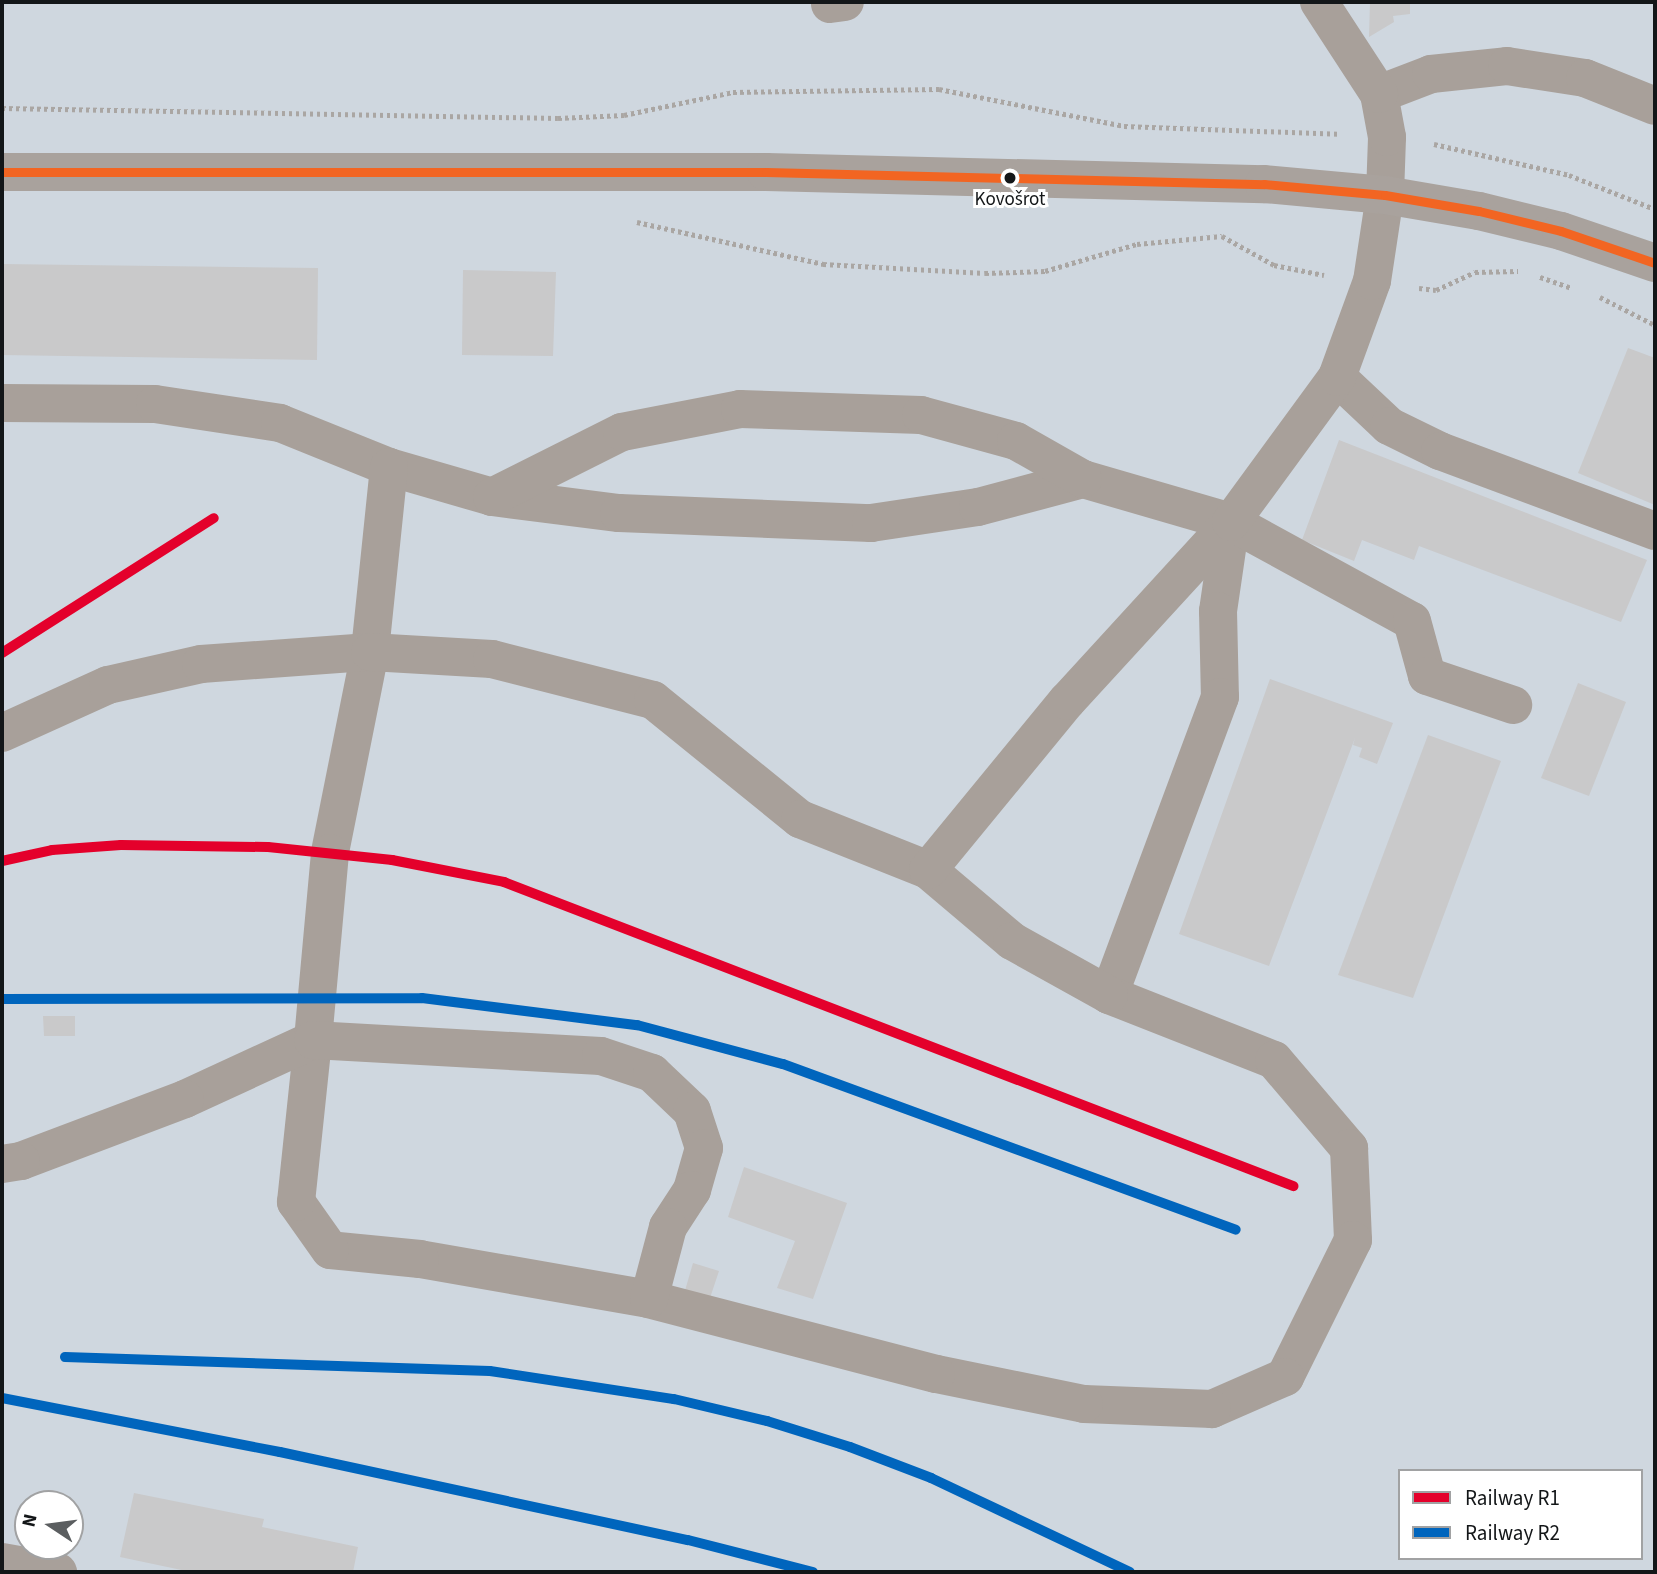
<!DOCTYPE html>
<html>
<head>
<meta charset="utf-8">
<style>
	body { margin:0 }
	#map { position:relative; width:1657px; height:1574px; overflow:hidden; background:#e0e3e6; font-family:"Source Sans 3",sans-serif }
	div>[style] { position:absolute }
	.built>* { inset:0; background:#cfd7df }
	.building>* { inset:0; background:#c9c9ca }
	.path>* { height:4.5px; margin-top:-2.25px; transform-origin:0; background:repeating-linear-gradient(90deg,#aaa6a3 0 3.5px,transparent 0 7px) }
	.minor>* { height:38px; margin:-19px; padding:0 19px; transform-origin:19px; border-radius:19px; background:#a8a09a }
	.major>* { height:38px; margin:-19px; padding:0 19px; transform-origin:19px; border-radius:19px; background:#a9a29d }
	.bus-1>* { height:9px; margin:-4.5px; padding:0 4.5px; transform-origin:4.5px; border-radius:4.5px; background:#f26522 }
	.rail-1>* { height:10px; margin:-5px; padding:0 5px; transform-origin:5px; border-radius:5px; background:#e4002b }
	.rail-2>* { height:10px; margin:-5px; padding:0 5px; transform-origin:5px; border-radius:5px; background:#0065bd }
	.dots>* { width:19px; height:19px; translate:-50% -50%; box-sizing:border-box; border:4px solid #fff; border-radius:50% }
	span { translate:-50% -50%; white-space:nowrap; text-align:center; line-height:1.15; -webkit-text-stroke:6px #fff; paint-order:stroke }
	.bus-label { font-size:19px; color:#131618 }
	.frame { position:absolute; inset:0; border:4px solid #131618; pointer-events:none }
	.legend { position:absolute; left:1398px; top:1469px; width:245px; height:91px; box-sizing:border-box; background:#fff; border:2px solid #a1a2a3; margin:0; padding:9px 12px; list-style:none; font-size:21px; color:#131618 }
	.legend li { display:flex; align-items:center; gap:14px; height:35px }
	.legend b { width:35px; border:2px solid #a1a2a3 }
	.north { position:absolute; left:14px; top:1490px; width:70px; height:70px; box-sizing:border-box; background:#fff; border:2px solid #a1a2a3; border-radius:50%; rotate:283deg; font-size:19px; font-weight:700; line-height:28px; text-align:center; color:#131618 }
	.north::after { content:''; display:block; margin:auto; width:24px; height:32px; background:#5b5e60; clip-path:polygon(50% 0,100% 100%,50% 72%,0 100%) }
</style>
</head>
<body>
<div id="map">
	<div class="built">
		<div style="clip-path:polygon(evenodd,2px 2px,1655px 2px,1655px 1572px,2px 1572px,2px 2px,1400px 1471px,1641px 1471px,1641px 1558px,1400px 1558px,1400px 1471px,2px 2px,28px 1504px,70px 1504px,70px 1546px,28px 1546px,28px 1504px)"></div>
	</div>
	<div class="building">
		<div style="clip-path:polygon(1370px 2px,1410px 2px,1410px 14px,1393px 16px,1394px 22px,1369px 37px)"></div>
		<div style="clip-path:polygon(2px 264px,318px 268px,317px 360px,2px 355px)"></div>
		<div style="clip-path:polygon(463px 270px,556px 272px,553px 356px,462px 355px)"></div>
		<div style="clip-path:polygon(1628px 348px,1655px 358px,1655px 505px,1578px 473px)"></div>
		<div style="clip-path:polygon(1339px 440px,1647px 560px,1621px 622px,1419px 546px,1414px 560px,1362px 540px,1354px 561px,1302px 540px)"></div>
		<div style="clip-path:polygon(1270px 679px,1393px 723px,1377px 764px,1359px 757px,1362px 748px,1353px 745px,1355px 738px,1269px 966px,1179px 934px)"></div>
		<div style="clip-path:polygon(1578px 683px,1626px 702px,1589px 796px,1541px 778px)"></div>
		<div style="clip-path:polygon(1428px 735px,1501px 761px,1413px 998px,1338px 975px)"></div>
		<div style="clip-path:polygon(43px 1016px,75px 1016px,75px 1036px,44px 1036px)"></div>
		<div style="clip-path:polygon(744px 1167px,847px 1203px,813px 1299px,777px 1288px,795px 1241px,728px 1217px)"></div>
		<div style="clip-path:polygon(693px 1263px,719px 1271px,709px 1301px,684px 1294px)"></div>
		<div style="clip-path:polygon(134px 1493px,264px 1519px,262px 1527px,358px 1547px,353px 1572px,191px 1572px,120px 1557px)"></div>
	</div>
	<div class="path">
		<div style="left:2px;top:108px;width:556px;rotate:1.03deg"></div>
		<div style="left:558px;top:118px;width:66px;rotate:-2.6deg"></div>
		<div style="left:624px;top:115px;width:111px;rotate:-11.9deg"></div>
		<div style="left:733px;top:92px;width:206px;rotate:-0.8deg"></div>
		<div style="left:939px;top:89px;width:189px;rotate:11.3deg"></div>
		<div style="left:1124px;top:126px;width:214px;rotate:2.1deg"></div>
		<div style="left:1434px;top:144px;width:139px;rotate:12.9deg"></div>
		<div style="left:1569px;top:175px;width:92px;rotate:21.6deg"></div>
		<div style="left:637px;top:222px;width:191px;rotate:12.7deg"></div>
		<div style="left:823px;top:264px;width:162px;rotate:3.2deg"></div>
		<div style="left:985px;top:273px;width:60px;rotate:-1.9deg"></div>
		<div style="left:1045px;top:271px;width:96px;rotate:-16.4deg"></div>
		<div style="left:1137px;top:244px;width:85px;rotate:-5.4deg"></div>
		<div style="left:1222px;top:236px;width:60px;rotate:29.1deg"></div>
		<div style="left:1274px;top:265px;width:51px;rotate:11.3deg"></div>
		<div style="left:1540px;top:277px;width:34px;rotate:19deg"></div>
		<div style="left:1419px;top:288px;width:17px;rotate:7deg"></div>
		<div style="left:1436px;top:290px;width:43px;rotate:-24.8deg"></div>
		<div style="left:1475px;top:272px;width:43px;rotate:-1.3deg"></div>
		<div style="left:1600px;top:297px;width:62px;rotate:27deg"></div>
	</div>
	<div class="minor">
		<div style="left:830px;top:4px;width:15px;rotate:-8deg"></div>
		<div style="left:1379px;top:94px;width:56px;rotate:-21deg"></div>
		<div style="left:1431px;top:74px;width:76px;rotate:-6deg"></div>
		<div style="left:1507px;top:66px;width:79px;rotate:8.7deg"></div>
		<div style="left:1585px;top:78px;width:75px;rotate:21.8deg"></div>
		<div style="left:1337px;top:377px;width:71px;rotate:43.3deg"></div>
		<div style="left:1389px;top:426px;width:57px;rotate:26.1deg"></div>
		<div style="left:1440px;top:451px;width:229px;rotate:20.4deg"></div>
		<div style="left:2px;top:403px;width:153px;rotate:0.4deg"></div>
		<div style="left:155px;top:404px;width:126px;rotate:8.6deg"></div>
		<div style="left:280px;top:423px;width:118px;rotate:22deg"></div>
		<div style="left:389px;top:467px;width:107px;rotate:16.2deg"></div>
		<div style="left:492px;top:497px;width:128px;rotate:7.2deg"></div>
		<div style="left:619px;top:513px;width:252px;rotate:2.3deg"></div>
		<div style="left:871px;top:523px;width:108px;rotate:-8.5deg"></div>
		<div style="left:978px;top:507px;width:109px;rotate:-14.9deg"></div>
		<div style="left:1083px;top:479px;width:154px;rotate:16.2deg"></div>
		<div style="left:1231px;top:522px;width:90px;rotate:98.3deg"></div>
		<div style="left:1218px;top:611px;width:86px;rotate:88.7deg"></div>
		<div style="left:1220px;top:697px;width:318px;rotate:110.4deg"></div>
		<div style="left:1109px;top:995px;width:177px;rotate:21.5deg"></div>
		<div style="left:1274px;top:1060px;width:116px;rotate:49.6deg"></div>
		<div style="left:1349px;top:1148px;width:92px;rotate:87.5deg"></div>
		<div style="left:1353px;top:1240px;width:153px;rotate:116.4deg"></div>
		<div style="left:1285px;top:1377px;width:80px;rotate:156.3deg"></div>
		<div style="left:1212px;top:1409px;width:128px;rotate:-177.8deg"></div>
		<div style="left:1084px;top:1404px;width:151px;rotate:-168.5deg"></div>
		<div style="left:936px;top:1374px;width:297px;rotate:-165.4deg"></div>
		<div style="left:649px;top:1299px;width:232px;rotate:-170.1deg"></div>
		<div style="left:420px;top:1259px;width:90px;rotate:-174.3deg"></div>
		<div style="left:330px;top:1250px;width:59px;rotate:-125.3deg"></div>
		<div style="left:296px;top:1202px;width:163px;rotate:-84deg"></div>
		<div style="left:313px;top:1040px;width:141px;rotate:155.3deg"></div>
		<div style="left:185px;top:1099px;width:175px;rotate:159.3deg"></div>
		<div style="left:21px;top:1161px;width:19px;rotate:171deg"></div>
		<div style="left:389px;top:467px;width:186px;rotate:95.9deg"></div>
		<div style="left:370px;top:652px;width:205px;rotate:101.3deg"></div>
		<div style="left:330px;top:853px;width:188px;rotate:95.2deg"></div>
		<div style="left:313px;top:1040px;width:288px;rotate:3.2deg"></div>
		<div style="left:601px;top:1056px;width:54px;rotate:18.4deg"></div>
		<div style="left:652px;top:1073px;width:55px;rotate:43.5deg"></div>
		<div style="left:692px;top:1111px;width:39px;rotate:72deg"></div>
		<div style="left:704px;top:1148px;width:44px;rotate:105.9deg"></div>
		<div style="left:692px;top:1190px;width:44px;rotate:123deg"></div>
		<div style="left:668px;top:1227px;width:74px;rotate:104.8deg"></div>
		<div style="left:492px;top:497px;width:145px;rotate:-26.6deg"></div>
		<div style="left:622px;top:432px;width:120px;rotate:-11deg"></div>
		<div style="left:740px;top:409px;width:181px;rotate:1.9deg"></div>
		<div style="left:921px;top:415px;width:98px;rotate:15.3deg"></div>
		<div style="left:1016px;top:441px;width:77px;rotate:29.6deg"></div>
		<div style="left:1231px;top:522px;width:206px;rotate:28.7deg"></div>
		<div style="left:1412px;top:621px;width:57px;rotate:74.7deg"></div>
		<div style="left:1427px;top:676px;width:91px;rotate:18.6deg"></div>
		<div style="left:2px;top:733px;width:116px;rotate:-24.4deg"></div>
		<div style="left:108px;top:685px;width:95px;rotate:-12.7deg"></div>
		<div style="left:201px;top:664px;width:169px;rotate:-4.1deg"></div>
		<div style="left:370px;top:652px;width:122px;rotate:3.3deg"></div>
		<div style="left:492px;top:659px;width:166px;rotate:14.3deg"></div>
		<div style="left:653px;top:700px;width:189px;rotate:39deg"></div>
		<div style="left:800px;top:819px;width:138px;rotate:21.7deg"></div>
		<div style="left:928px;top:870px;width:110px;rotate:40.2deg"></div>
		<div style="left:1012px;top:941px;width:111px;rotate:29.1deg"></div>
		<div style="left:928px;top:870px;width:219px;rotate:-50.6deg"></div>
		<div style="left:1067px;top:701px;width:243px;rotate:-47.5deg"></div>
		<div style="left:1231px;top:522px;width:180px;rotate:-53.8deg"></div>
		<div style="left:1337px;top:377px;width:102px;rotate:-70deg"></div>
		<div style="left:1372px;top:281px;width:87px;rotate:-81.4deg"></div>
		<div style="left:1385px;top:195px;width:58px;rotate:-88deg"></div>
		<div style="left:1387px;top:137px;width:44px;rotate:-100.5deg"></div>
		<div style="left:1379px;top:94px;width:110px;rotate:-123.1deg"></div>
		<div style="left:2px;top:1562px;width:57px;rotate:10.1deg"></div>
	</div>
	<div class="major">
		<div style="left:2px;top:172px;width:764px"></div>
		<div style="left:766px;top:172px;width:498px;rotate:1.4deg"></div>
		<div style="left:1264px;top:184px;width:121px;rotate:5.2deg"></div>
		<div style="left:1385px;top:195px;width:95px;rotate:9.7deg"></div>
		<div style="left:1479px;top:211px;width:84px;rotate:13.7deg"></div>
		<div style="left:1561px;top:231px;width:99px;rotate:18.8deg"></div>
	</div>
	<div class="bus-1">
		<div style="left:2px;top:172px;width:764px"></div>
		<div style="left:766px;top:172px;width:498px;rotate:1.4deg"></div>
		<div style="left:1264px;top:184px;width:121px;rotate:5.2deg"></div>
		<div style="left:1385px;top:195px;width:95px;rotate:9.7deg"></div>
		<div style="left:1479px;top:211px;width:84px;rotate:13.7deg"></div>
		<div style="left:1561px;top:231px;width:99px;rotate:18.8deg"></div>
	</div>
	<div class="rail-1">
		<div style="left:2px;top:653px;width:251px;rotate:-32.5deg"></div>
		<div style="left:2px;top:861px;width:51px;rotate:-12.4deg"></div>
		<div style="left:52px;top:850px;width:69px;rotate:-4.1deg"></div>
		<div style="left:121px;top:845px;width:147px;rotate:0.8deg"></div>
		<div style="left:268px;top:847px;width:125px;rotate:6deg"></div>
		<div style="left:392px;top:860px;width:114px;rotate:11.1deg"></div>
		<div style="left:504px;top:882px;width:846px;rotate:21.07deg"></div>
	</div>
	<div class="rail-2">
		<div style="left:2px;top:999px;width:420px;rotate:-0.1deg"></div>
		<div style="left:422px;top:998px;width:217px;rotate:7.2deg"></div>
		<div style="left:637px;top:1025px;width:151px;rotate:15deg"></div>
		<div style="left:783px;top:1064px;width:482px;rotate:20.1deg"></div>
		<div style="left:65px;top:1357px;width:425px;rotate:1.9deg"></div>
		<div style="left:490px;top:1371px;width:186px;rotate:8.7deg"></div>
		<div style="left:674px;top:1399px;width:96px;rotate:13.3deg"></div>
		<div style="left:767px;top:1421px;width:87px;rotate:17.4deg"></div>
		<div style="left:850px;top:1447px;width:87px;rotate:20.9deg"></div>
		<div style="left:931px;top:1478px;width:220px;rotate:25.3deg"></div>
		<div style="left:2px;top:1398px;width:283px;rotate:11deg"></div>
		<div style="left:280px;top:1452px;width:417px;rotate:12.2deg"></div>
		<div style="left:688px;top:1540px;width:129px;rotate:14.4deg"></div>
	</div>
	<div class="dots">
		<div style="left:1010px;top:178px;background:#131618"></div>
	</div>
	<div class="bus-label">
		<span style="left:1010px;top:200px">Kovošrot</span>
	</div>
	<div class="frame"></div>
	<ul class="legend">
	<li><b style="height:9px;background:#e4002b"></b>Railway R1</li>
	<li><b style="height:9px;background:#0065bd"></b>Railway R2</li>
	</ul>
	<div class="north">N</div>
</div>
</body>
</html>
